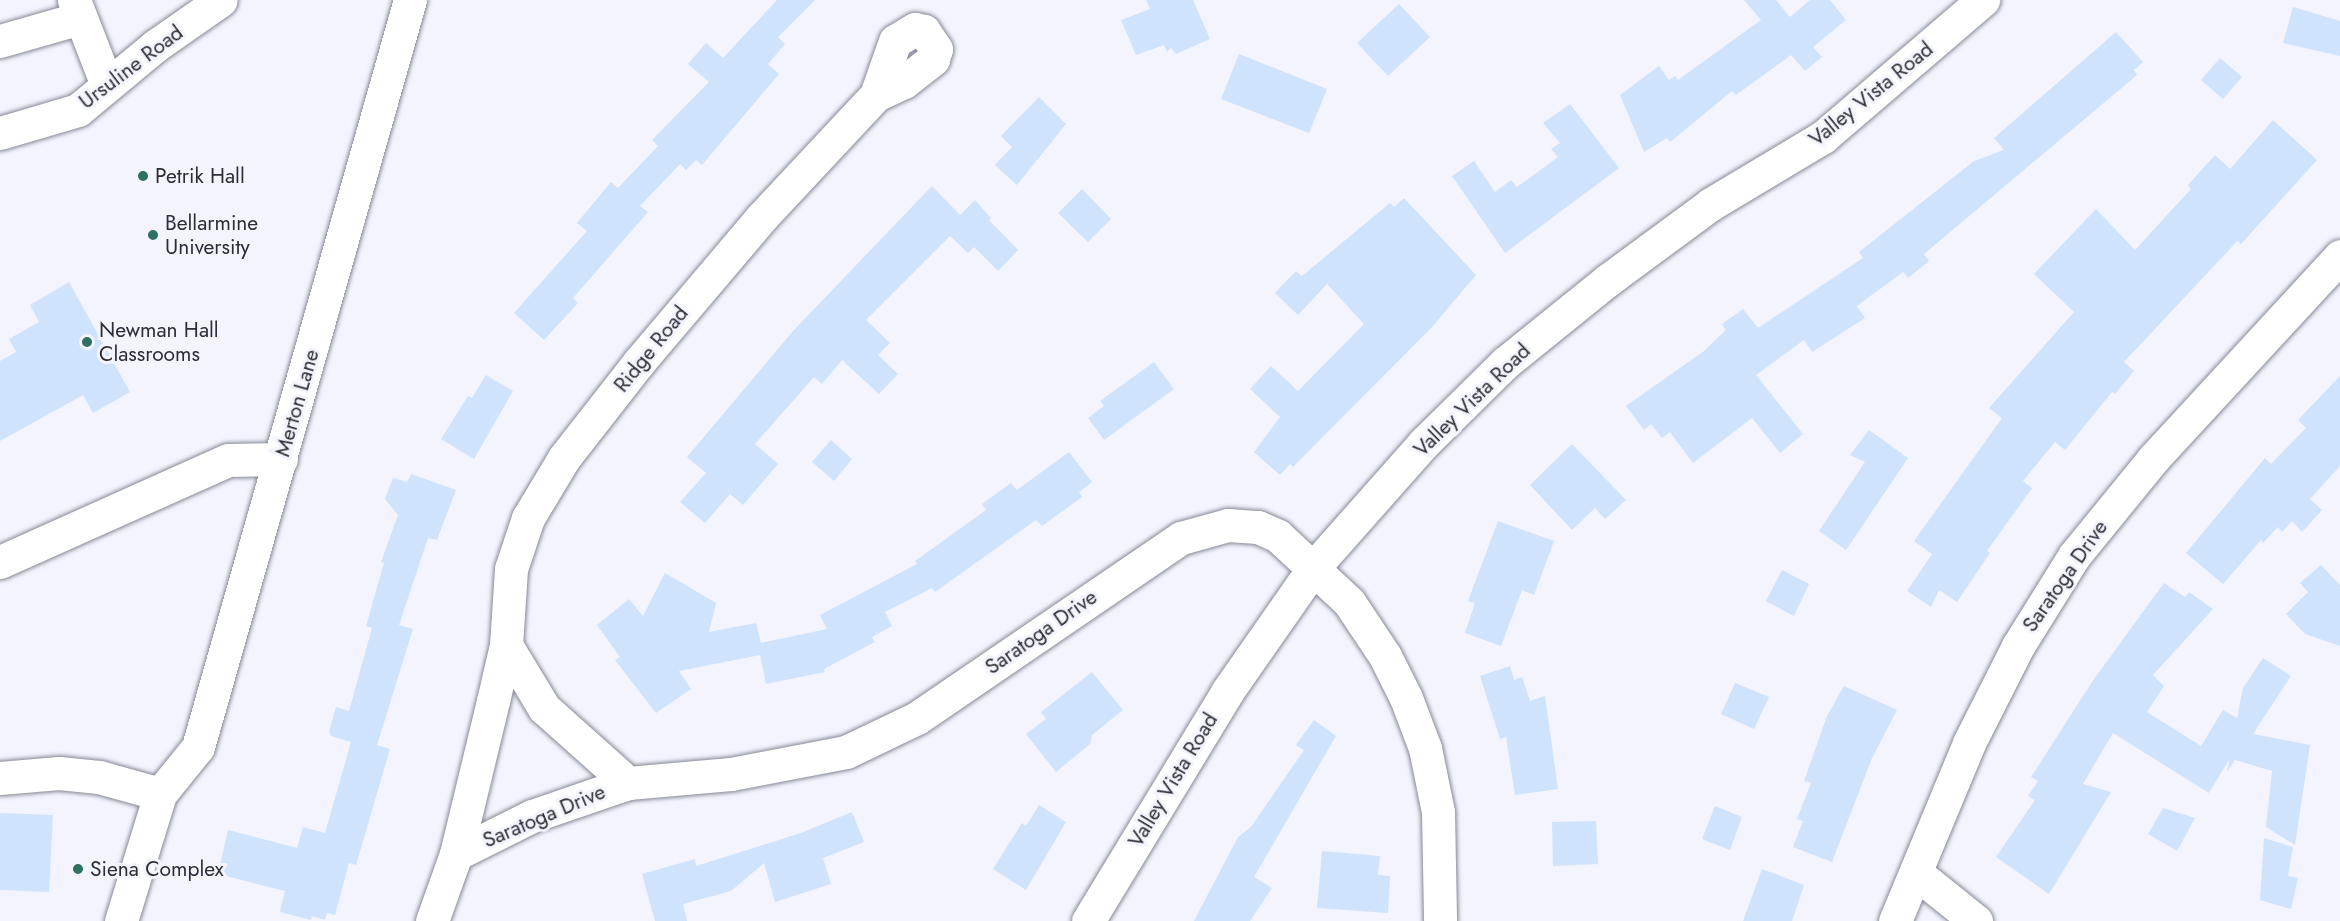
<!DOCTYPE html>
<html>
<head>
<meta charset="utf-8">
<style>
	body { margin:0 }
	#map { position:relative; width:2340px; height:921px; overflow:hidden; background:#f3f4fd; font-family:Jost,sans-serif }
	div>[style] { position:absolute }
	.building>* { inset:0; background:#cfe3fd }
	.roads { filter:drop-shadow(0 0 2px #868996) drop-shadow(0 0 2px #868996) }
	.minor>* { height:33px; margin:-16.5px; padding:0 16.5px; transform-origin:16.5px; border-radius:16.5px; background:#fff }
	.dots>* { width:16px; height:16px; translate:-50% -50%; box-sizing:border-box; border:3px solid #f3f4fd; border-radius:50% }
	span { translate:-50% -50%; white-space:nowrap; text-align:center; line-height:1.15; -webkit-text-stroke:6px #f3f4fd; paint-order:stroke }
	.street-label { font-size:21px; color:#2c2d32 }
	.poi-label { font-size:21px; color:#2c2d32 }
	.left { translate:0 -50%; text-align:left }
</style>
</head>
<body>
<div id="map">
	<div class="building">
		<div style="clip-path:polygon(777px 0,815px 0,778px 37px,785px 44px,768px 64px,779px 74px,702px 165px,696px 160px,686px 170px,680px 164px,640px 206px,648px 212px,573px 298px,578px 303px,544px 340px,514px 313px,587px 231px,577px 223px,611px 182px,618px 188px,658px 146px,652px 140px,709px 82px,688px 64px,706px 43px,723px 58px)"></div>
		<div style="clip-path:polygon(1146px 0,1193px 0,1210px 39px,1176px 54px,1171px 48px,1167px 52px,1164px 45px,1136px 55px,1121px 20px,1150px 9px)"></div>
		<div style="clip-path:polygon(1744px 0,1776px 0,1790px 17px,1810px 0,1830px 0,1846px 20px,1813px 47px,1822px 57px,1805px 71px,1791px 55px,1736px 95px,1732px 91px,1670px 142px,1667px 138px,1644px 152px,1620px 95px,1659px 66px,1669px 80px,1675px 76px,1678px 80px,1761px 20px)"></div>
		<div style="clip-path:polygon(1399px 4px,1430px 37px,1388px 76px,1357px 43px)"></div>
		<div style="clip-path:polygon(2293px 7px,2340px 21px,2340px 56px,2283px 43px)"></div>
		<div style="clip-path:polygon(2116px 32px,2143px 62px,2134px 70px,2137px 75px,1924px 254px,1929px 261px,1908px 278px,1903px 272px,1857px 306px,1865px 318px,1812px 352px,1804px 340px,1756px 375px,1803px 434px,1780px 453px,1752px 418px,1693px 463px,1670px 432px,1662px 438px,1651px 424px,1644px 430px,1626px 406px,1704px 351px,1726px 330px,1722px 324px,1743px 309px,1758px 328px,1863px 258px,1859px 252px,1974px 161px,2004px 150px,1994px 138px)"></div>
		<div style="clip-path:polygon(1239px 54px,1327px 89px,1309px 133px,1221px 99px)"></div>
		<div style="clip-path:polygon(2220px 58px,2242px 77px,2223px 99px,2201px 80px)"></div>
		<div style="clip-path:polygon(1039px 97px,1066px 124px,1017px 185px,995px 165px,1012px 147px,1001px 136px)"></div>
		<div style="clip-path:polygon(1570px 104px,1619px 168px,1505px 253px,1452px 176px,1474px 161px,1495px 192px,1511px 180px,1517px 187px,1558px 157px,1551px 149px,1560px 143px,1543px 123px)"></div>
		<div style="clip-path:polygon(2273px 120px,2317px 160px,2241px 244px,2237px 241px,2228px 251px,2124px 362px,2134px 371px,2115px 394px,2112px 392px,2065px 450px,2055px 442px,2023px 481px,2032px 488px,1987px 551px,1990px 553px,1957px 602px,1939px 590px,1931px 607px,1907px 591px,1932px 554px,1914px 541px,2002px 418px,1989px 408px,2074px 312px,2034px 274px,2096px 209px,2135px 250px,2191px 189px,2188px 185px,2215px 155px,2230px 169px)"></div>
		<div style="clip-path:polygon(932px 186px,960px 215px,975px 200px,991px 218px,989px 220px,1018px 250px,998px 271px,974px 247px,968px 253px,950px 236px,866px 320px,890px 343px,878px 355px,898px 374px,879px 394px,842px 360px,822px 384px,814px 377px,755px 444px,778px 464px,743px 505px,730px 494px,705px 523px,680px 502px,706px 473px,687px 457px,793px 331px)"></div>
		<div style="clip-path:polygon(1082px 189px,1111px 219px,1088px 242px,1058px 213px)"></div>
		<div style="clip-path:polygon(1404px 198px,1476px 275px,1432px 327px,1293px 467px,1290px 464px,1280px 475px,1254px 452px,1280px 417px,1250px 389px,1271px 366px,1298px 391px,1364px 324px,1327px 284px,1298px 315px,1275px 293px,1296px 271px,1302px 276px,1390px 203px,1394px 207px)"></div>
		<div style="clip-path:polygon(69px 282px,130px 392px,93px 413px,83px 395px,0 441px,0 361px,16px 352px,9px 339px,39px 322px,30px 305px)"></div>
		<div style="clip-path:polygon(1154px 362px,1174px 389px,1104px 440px,1088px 418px,1104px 406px,1100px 401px)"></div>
		<div style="clip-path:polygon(486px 375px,513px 391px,474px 459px,441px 439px,468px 396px,472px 398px)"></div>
		<div style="clip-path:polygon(2340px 376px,2340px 466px,2310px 499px,2322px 510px,2302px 532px,2292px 521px,2282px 532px,2278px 527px,2263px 543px,2261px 540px,2223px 584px,2186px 553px,2265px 458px,2271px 464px,2306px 428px,2298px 420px)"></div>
		<div style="clip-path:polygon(1869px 430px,1908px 458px,1846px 550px,1819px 531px,1865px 462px,1850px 455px)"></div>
		<div style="clip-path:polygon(831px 440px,852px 459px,834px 481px,812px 462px)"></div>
		<div style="clip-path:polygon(1572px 444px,1626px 500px,1605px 519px,1595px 508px,1572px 530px,1530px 485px)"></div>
		<div style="clip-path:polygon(1069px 452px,1092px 482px,1079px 492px,1082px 497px,1042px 526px,1036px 520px,935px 592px,932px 588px,885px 612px,892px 626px,872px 637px,875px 642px,824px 669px,825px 672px,766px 684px,760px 655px,679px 671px,691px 689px,656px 713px,615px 660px,620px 657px,597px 625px,629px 599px,643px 616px,665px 573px,716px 603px,709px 632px,756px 623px,761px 643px,827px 629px,820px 615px,917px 564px,915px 561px,986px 510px,982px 504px,1011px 483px,1017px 490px)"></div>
		<div style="clip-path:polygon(411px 474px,456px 490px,437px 540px,428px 538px,399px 625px,413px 629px,377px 745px,390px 749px,356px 865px,349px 863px,335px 915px,327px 913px,325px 920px,312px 916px,311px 920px,280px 912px,285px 891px,218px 874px,228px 830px,297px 848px,303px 827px,325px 833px,351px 742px,331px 736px,329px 732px,336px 707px,349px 711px,372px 628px,366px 626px,384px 563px,381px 562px,398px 515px,385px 499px,393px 478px,407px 482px)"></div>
		<div style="clip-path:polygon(1498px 521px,1554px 541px,1534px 595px,1522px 590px,1501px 646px,1465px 633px,1475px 603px,1468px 601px)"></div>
		<div style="clip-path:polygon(2321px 565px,2340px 585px,2340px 646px,2305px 634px,2286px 614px,2308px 592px,2300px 583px)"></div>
		<div style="clip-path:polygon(1782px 570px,1809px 584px,1794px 616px,1766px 601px)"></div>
		<div style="clip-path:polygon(2164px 583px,2185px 597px,2189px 592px,2213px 609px,2153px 675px,2164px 686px,2147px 712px,2201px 746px,2223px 710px,2237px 718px,2243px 688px,2263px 658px,2291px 676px,2253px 734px,2310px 745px,2295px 845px,2266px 827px,2272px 771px,2235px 760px,2227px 772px,2230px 758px,2209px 793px,2113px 733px,2083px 784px,2111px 792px,2049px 894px,1996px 857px,2035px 800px,2028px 796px,2038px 781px,2031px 777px,2094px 679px)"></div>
		<div style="clip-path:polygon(1510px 666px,1514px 680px,1522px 677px,1530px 701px,1545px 696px,1558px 789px,1515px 795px,1506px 737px,1500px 739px,1480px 676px)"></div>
		<div style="clip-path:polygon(1092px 672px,1123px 710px,1092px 735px,1090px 744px,1056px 772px,1026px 734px,1046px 719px,1041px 712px)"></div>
		<div style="clip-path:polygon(1735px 683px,1769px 697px,1754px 729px,1721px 714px)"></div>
		<div style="clip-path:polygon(1844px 686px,1897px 710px,1872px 758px,1832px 862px,1793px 847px,1803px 821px,1797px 819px,1811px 783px,1804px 781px,1827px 716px)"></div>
		<div style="clip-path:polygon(1314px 720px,1336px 736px,1254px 877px,1272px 888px,1250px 921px,1194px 921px,1238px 837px,1251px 827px,1304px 750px,1296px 745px)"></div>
		<div style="clip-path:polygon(1039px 805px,1066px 822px,1026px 890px,993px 869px,1022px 823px,1026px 826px)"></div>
		<div style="clip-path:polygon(1715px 806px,1742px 817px,1730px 850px,1702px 839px)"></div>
		<div style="clip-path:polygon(2163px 808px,2195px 818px,2177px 851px,2148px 834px)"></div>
		<div style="clip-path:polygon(852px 812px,864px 842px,823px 858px,831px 884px,775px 902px,764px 863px,731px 891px,683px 904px,687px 921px,655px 921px,642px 874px,695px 859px,696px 866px,801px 833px)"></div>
		<div style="clip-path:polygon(0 813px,53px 815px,49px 892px,0 890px)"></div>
		<div style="clip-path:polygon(1596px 821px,1598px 864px,1553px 866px,1552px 822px)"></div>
		<div style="clip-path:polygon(2264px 838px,2293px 847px,2288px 876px,2298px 878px,2291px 909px,2260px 900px)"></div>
		<div style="clip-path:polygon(1322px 851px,1380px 856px,1378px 875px,1390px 876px,1388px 913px,1317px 908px)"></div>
		<div style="clip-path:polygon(1762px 869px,1804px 885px,1792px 921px,1743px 921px)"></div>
	</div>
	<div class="roads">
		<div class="minor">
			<div style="left:74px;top:0;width:91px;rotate:68.8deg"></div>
			<div style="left:0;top:41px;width:83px;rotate:-16deg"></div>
			<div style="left:0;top:133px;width:81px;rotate:-16.4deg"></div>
			<div style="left:78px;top:110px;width:100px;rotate:-39.7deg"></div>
			<div style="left:155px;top:46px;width:80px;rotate:-34.9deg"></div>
			<div style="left:0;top:562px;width:250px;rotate:-24.1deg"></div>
			<div style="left:228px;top:460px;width:53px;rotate:-1.1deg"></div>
			<div style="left:506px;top:645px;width:74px;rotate:58.9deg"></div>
			<div style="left:544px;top:708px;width:113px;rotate:41.8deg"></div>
			<div style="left:0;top:778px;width:59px;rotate:-4.8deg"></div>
			<div style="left:59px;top:773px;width:40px;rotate:5.7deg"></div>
			<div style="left:99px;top:777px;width:63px;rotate:15.6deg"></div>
			<div style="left:456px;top:854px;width:85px;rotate:-26.6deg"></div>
			<div style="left:532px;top:816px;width:102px;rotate:-19deg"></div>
			<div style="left:628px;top:783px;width:103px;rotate:-5deg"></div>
			<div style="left:731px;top:774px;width:117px;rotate:-10.8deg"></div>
			<div style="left:846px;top:752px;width:79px;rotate:-25.6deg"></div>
			<div style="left:917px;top:718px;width:320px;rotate:-34.3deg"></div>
			<div style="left:1181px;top:538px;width:49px;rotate:-15.5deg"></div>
			<div style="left:1228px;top:525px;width:30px;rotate:4deg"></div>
			<div style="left:1258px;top:527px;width:22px;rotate:24deg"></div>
			<div style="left:1278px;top:536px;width:97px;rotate:42.9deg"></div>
			<div style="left:1349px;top:602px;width:65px;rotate:56.3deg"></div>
			<div style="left:1385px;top:656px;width:47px;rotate:63.4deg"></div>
			<div style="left:1406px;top:698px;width:53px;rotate:69.2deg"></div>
			<div style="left:1425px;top:748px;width:65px;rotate:78.5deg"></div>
			<div style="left:1438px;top:812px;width:109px;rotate:88.9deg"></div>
			<div style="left:1916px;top:873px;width:77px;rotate:38.7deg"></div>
			<div style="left:121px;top:921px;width:133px;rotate:-72.9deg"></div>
			<div style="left:160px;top:794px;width:60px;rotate:-51deg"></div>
			<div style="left:198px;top:747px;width:777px;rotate:-74.16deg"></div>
			<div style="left:432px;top:921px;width:71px;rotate:-70.3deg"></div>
			<div style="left:456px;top:854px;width:157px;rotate:-76.4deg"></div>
			<div style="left:493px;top:701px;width:57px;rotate:-76.9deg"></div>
			<div style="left:506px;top:645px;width:76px;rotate:-86.2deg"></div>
			<div style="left:511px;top:569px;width:54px;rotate:-71.6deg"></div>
			<div style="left:528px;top:518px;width:70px;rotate:-59deg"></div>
			<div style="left:564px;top:458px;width:122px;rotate:-52deg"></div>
			<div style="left:639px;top:362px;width:189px;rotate:-49.7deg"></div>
			<div style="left:761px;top:218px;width:168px;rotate:-46.9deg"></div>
			<div style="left:876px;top:95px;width:31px;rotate:-25deg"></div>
			<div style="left:904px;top:82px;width:37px;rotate:-38deg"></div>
			<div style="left:933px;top:59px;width:10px;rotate:-73deg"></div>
			<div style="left:936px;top:49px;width:22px;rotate:-124deg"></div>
			<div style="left:924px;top:31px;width:9px;rotate:-167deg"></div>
			<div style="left:915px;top:29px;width:23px;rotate:149deg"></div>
			<div style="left:895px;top:41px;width:57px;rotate:109.4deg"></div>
			<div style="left:1088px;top:921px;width:268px;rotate:-58.7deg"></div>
			<div style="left:1227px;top:692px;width:154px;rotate:-55.1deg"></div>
			<div style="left:1315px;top:566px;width:164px;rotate:-48.5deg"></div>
			<div style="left:1424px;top:443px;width:114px;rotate:-44.6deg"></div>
			<div style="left:1505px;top:363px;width:132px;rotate:-38.9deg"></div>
			<div style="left:1608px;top:280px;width:128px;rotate:-36.4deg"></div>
			<div style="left:1711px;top:204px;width:131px;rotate:-30.9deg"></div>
			<div style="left:1823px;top:137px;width:211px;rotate:-40.6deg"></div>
			<div style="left:1895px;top:921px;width:193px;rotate:-67.4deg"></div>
			<div style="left:1969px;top:743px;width:109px;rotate:-63.2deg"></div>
			<div style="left:2018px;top:646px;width:106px;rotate:-58.1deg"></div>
			<div style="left:2074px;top:556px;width:125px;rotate:-50.8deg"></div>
			<div style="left:2153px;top:459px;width:276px;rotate:-47.3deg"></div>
		</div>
	</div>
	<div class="dots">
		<div style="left:143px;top:176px;background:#2f7161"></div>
		<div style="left:153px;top:235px;background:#2f7161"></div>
		<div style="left:87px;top:342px;background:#2f7161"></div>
		<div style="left:78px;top:869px;background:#2f7161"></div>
	</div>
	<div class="street-label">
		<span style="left:131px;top:67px;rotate:-37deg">Ursuline Road</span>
		<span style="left:1871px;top:94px;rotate:-39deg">Valley Vista Road</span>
		<span style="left:651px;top:349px;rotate:-51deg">Ridge Road</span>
		<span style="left:1472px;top:400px;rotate:-44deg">Valley Vista Road</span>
		<span style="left:297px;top:403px;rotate:-74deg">Merton Lane</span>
		<span style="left:2065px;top:576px;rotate:-55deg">Saratoga Drive</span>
		<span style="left:1041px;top:632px;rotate:-35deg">Saratoga Drive</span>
		<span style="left:1173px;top:780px;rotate:-59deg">Valley Vista Road</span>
		<span style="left:544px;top:816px;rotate:-23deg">Saratoga Drive</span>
	</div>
	<div class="poi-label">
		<span class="left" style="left:155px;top:176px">Petrik Hall</span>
		<span class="left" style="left:165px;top:235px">Bellarmine<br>University</span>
		<span class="left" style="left:99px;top:342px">Newman Hall<br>Classrooms</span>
		<span class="left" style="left:90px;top:869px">Siena Complex</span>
	</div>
</div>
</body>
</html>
